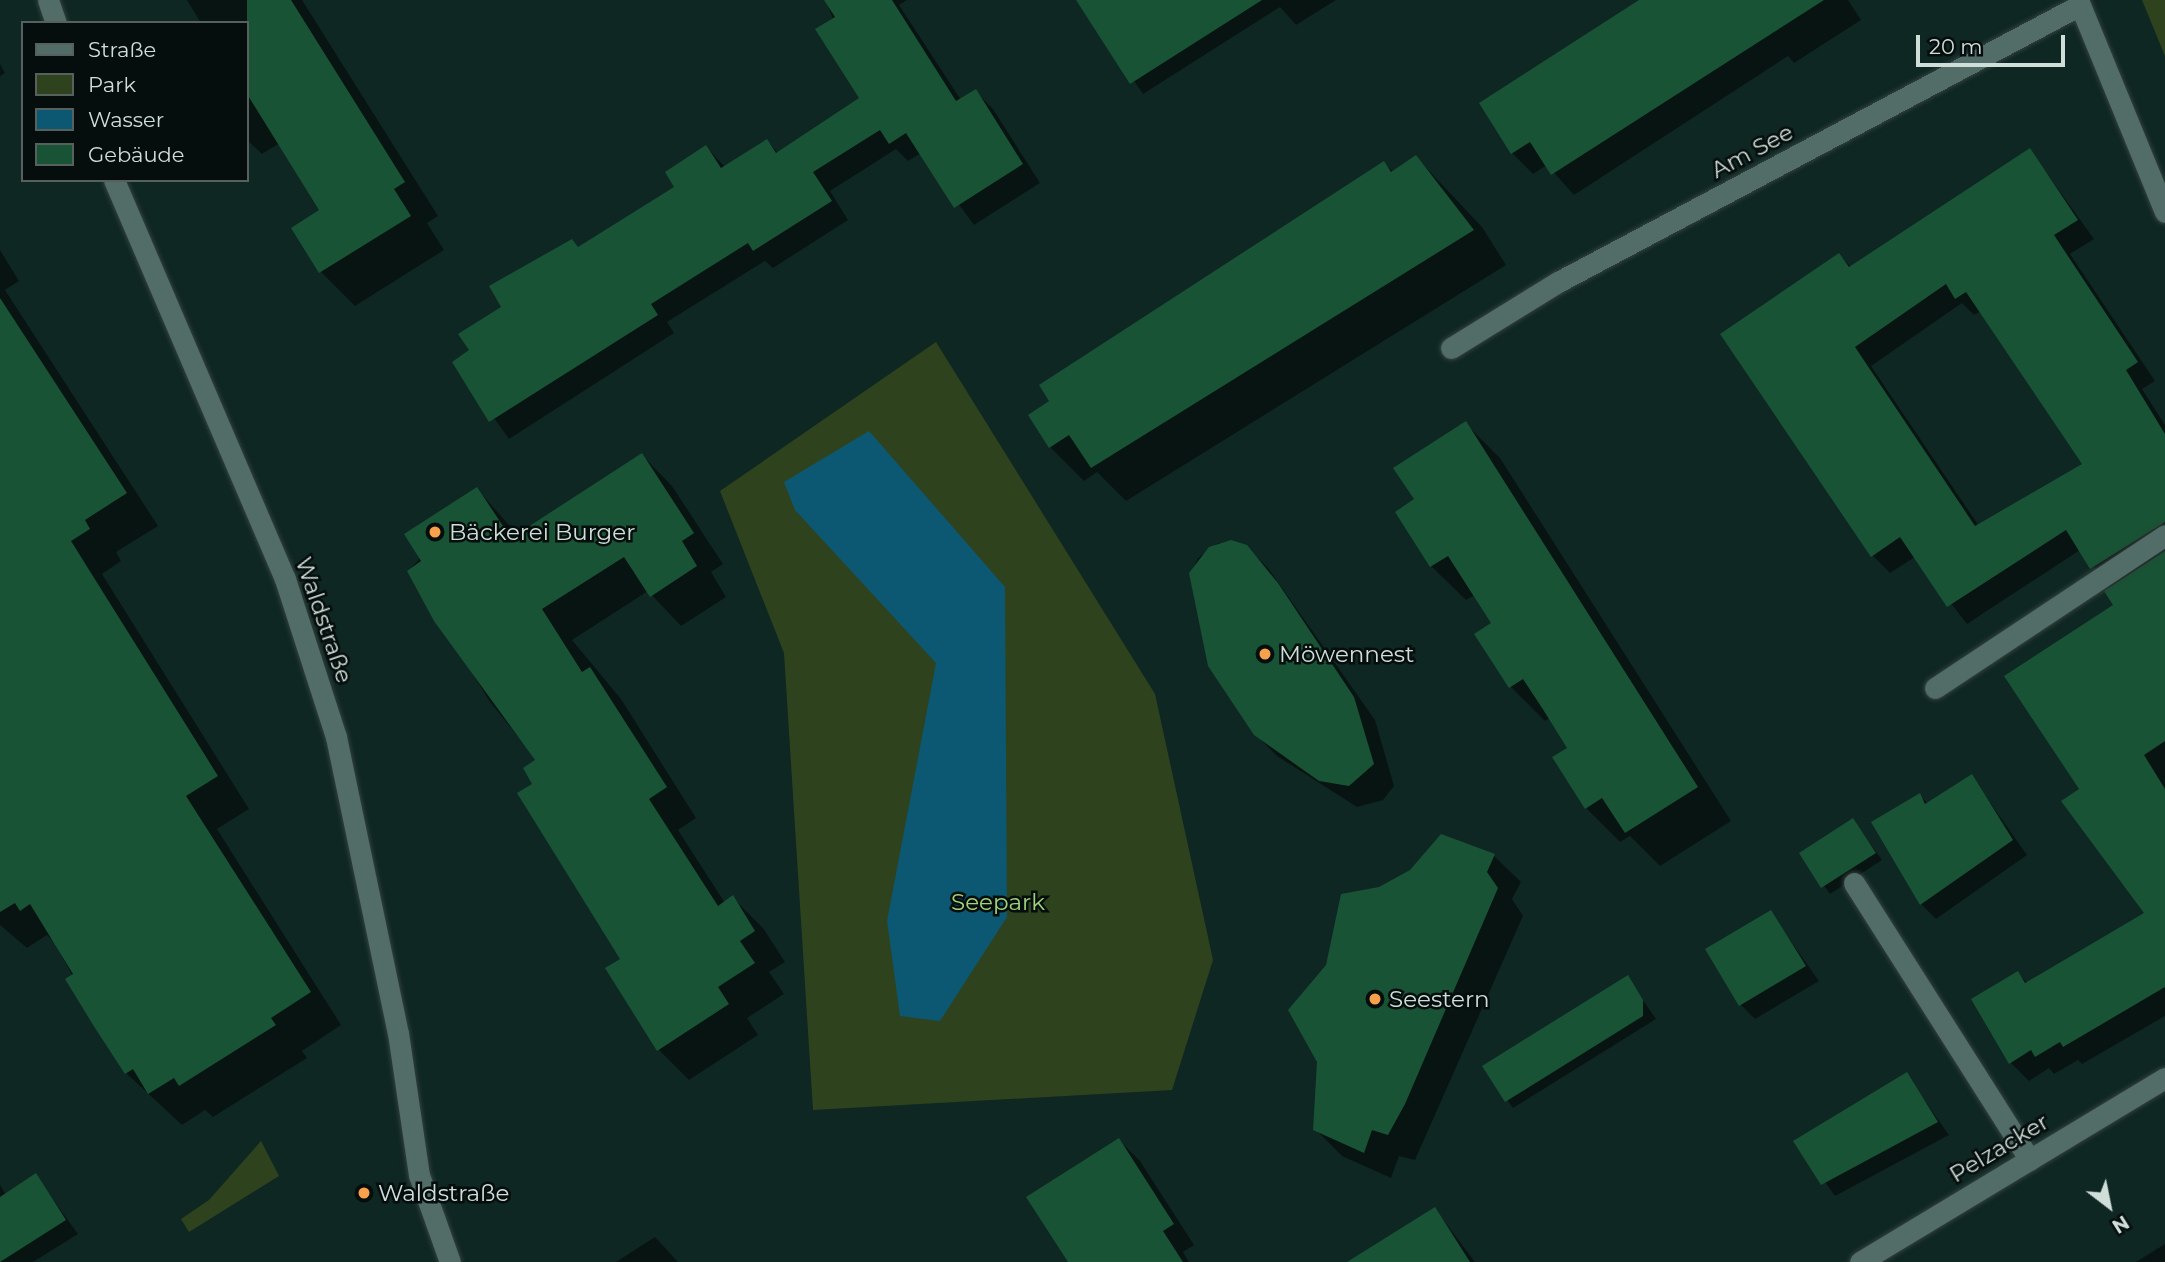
<!DOCTYPE html>
<html>
<head>
<meta charset="utf-8">
<style>
	body { margin:0 }
	#map { position:relative; width:2165px; height:1262px; overflow:hidden; background:#0f2723; font-family:Montserrat,sans-serif }
	div>[style] { position:absolute }
	.green>* { inset:0; background:#2e431d }
	.water>* { inset:0; background:#0c5771 }
	.shadow>* { inset:0; background:#0007 }
	.building>* { inset:0; background:#195335 }
	.roads { filter:drop-shadow(0 0 2px #32413d) drop-shadow(0 0 2px #32413d) }
	.minor>* { height:21px; margin:-10.5px; padding:0 10.5px; transform-origin:10.5px; border-radius:10.5px; background:#526c67 }
	.dots>* { width:19px; height:19px; translate:-50% -50%; box-sizing:border-box; border:4px solid #050e0c; border-radius:50% }
	span { translate:-50% -50%; white-space:nowrap; text-align:center; line-height:1.15; -webkit-text-stroke:5px #050e0c; paint-order:stroke }
	.street-label { font-size:23px; color:#d0deda }
	.poi-label { font-size:23px; color:#d0deda }
	.left { translate:0 -50%; text-align:left }
	.park-label { font-size:23px; color:#a0d37b }
	.legend { position:absolute; left:21px; top:21px; width:228px; height:161px; box-sizing:border-box; background:#050e0c; border:2px solid #56615e; margin:0; padding:9px 12px; list-style:none; font-size:21px; color:#d0deda }
	.legend li { display:flex; align-items:center; gap:14px; height:35px }
	.legend b { width:35px; border:2px solid #56615e }
	.north { position:absolute; left:2074px; top:1171px; width:70px; height:70px; -webkit-text-stroke:5px #050e0c; paint-order:stroke; rotate:148deg; font-size:19px; font-weight:700; line-height:28px; text-align:center; color:#d0deda }
	.north::after { content:''; display:block; margin:auto; width:24px; height:32px; background:#d0deda; clip-path:polygon(50% 0,100% 100%,50% 72%,0 100%) }
	.scale { position:absolute; left:1916px; top:35px; width:149px; height:32px; box-sizing:border-box; border:4px solid #d0deda; border-top:0; padding-left:9px; font-size:21px; line-height:24px; white-space:nowrap; color:#d0deda; -webkit-text-stroke:5px #050e0c; paint-order:stroke }
</style>
</head>
<body>
<div id="map">
	<div class="green">
		<div style="clip-path:polygon(2142px 0,2165px 0,2165px 56px)"></div>
		<div style="clip-path:polygon(936px 342px,1155px 694px,1213px 960px,1172px 1090px,813px 1110px,784px 653px,720px 491px)"></div>
		<div style="clip-path:polygon(261px 1141px,279px 1176px,189px 1232px,181px 1219px,209px 1200px)"></div>
	</div>
	<div class="water">
		<div style="clip-path:polygon(869px 431px,1005px 587px,1007px 917px,940px 1021px,900px 1016px,887px 921px,936px 663px,795px 510px,784px 482px)"></div>
	</div>
	<div class="shadow">
		<div style="clip-path:polygon(187px 0,302px 0,438px 216px,427px 223px,444px 250px,355px 306px,321px 272px,322px 210px,280px 143px,262px 154px,247px 140px,247px 23px,201px 23px)"></div>
		<div style="clip-path:polygon(826px 0,907px 0,899px 5px,961px 100px,975px 91px,993px 109px,1040px 183px,974px 225px,921px 153px,908px 161px,896px 149px,830px 191px,848px 220px,773px 268px,765px 261px,667px 322px,674px 333px,509px 439px,454px 362px,471px 351px,504px 307px,579px 248px,677px 188px,706px 147px,725px 167px,767px 141px,779px 154px,862px 99px)"></div>
		<div style="clip-path:polygon(1079px 0,1336px 0,1296px 25px,1280px 7px,1143px 94px)"></div>
		<div style="clip-path:polygon(1642px 0,1848px 0,1861px 20px,1794px 63px,1788px 56px,1574px 195px,1547px 165px,1533px 174px,1512px 153px)"></div>
		<div style="clip-path:polygon(0 64px,5px 73px,0 76px)"></div>
		<div style="clip-path:polygon(evenodd,2030px 150px,2094px 239px,2070px 254px,2155px 381px,2142px 389px,2165px 425px,2165px 1016px,2082px 1064px,2078px 1060px,2054px 1074px,2049px 1068px,2029px 1081px,2011px 1063px,2018px 973px,2028px 984px,2146px 913px,2112px 588px,2080px 550px,1967px 624px,1915px 557px,1890px 573px,1872px 555px,1839px 255px,1851px 267px,2030px 150px,1962px 303px,1974px 315px,1981px 311px,2085px 465px,1979px 526px,1871px 366px,1962px 303px)"></div>
		<div style="clip-path:polygon(1416px 157px,1482px 227px,1506px 265px,1126px 501px,1097px 472px,1084px 481px,1050px 447px,1384px 163px,1393px 172px)"></div>
		<div style="clip-path:polygon(0 250px,19px 281px,5px 290px,158px 526px,116px 552px,121px 561px,102px 574px,249px 809px,217px 829px,341px 1025px,302px 1051px,307px 1058px,213px 1117px,205px 1110px,182px 1125px,126px 1073px,54px 942px,47px 935px,27px 948px,0 925px)"></div>
		<div style="clip-path:polygon(1466px 424px,1500px 458px,1731px 821px,1660px 866px,1630px 836px,1620px 842px,1586px 808px,1569px 748px,1550px 718px,1545px 721px,1511px 687px,1493px 623px,1475px 595px,1466px 600px,1431px 566px,1397px 512px,1416px 500px)"></div>
		<div style="clip-path:polygon(642px 455px,672px 486px,723px 564px,711px 572px,726px 597px,681px 626px,648px 591px,572px 640px,621px 699px,696px 818px,678px 830px,725px 903px,733px 898px,763px 928px,785px 962px,769px 972px,784px 994px,747px 1018px,758px 1035px,689px 1080px,658px 1049px,622px 960px,535px 784px,537px 760px,490px 702px,409px 571px,477px 489px,518px 535px)"></div>
		<div style="clip-path:polygon(1219px 543px,1246px 546px,1268px 568px,1375px 720px,1394px 786px,1383px 800px,1357px 807px,1277px 756px,1255px 734px,1191px 573px,1198px 558px)"></div>
		<div style="clip-path:polygon(1972px 777px,2027px 855px,1936px 919px,1921px 904px,1920px 795px,1928px 804px)"></div>
		<div style="clip-path:polygon(1853px 820px,1882px 860px,1830px 894px,1801px 853px)"></div>
		<div style="clip-path:polygon(1441px 836px,1494px 856px,1521px 882px,1512px 899px,1523px 916px,1415px 1160px,1399px 1156px,1391px 1178px,1342px 1156px,1315px 1129px,1328px 966px,1380px 889px,1411px 872px)"></div>
		<div style="clip-path:polygon(1770px 912px,1819px 981px,1755px 1019px,1740px 1004px)"></div>
		<div style="clip-path:polygon(1627px 977px,1656px 1019px,1513px 1108px,1484px 1067px)"></div>
		<div style="clip-path:polygon(1906px 1074px,1949px 1135px,1835px 1196px,1796px 1142px)"></div>
		<div style="clip-path:polygon(1119px 1140px,1140px 1161px,1194px 1245px,1183px 1252px,1189px 1262px,1070px 1262px)"></div>
		<div style="clip-path:polygon(36px 1176px,78px 1234px,33px 1262px,0 1262px,0 1185px,6px 1195px)"></div>
		<div style="clip-path:polygon(1435px 1209px,1475px 1262px,1376px 1262px)"></div>
		<div style="clip-path:polygon(655px 1237px,678px 1262px,616px 1262px)"></div>
		<div style="clip-path:polygon(2165px 1244px,2165px 1262px,2136px 1262px)"></div>
	</div>
	<div class="building">
		<div style="clip-path:polygon(247px 0,291px 0,405px 182px,394px 189px,411px 216px,319px 273px,291px 228px,319px 210px,247px 94px)"></div>
		<div style="clip-path:polygon(824px 0,892px 0,956px 101px,976px 89px,1023px 164px,954px 208px,906px 133px,889px 144px,880px 130px,813px 172px,832px 201px,753px 251px,748px 243px,651px 304px,658px 315px,489px 422px,452px 362px,469px 350px,458px 334px,501px 307px,489px 286px,572px 239px,578px 247px,674px 187px,665px 172px,706px 145px,721px 168px,767px 139px,776px 153px,859px 98px,815px 29px,835px 17px)"></div>
		<div style="clip-path:polygon(1076px 0,1262px 0,1130px 84px)"></div>
		<div style="clip-path:polygon(1639px 0,1824px 0,1551px 175px,1530px 142px,1511px 154px,1479px 103px)"></div>
		<div style="clip-path:polygon(evenodd,2030px 148px,2078px 220px,2054px 235px,2138px 362px,2126px 370px,2165px 434px,2165px 522px,2090px 569px,2066px 530px,1947px 607px,1900px 537px,1871px 557px,1720px 334px,1839px 253px,1849px 267px,2030px 148px,1946px 284px,1955px 299px,1966px 292px,2082px 464px,1975px 526px,1855px 347px,1946px 284px)"></div>
		<div style="clip-path:polygon(1416px 155px,1474px 230px,1091px 468px,1069px 435px,1049px 448px,1028px 415px,1049px 401px,1039px 385px,1384px 161px,1391px 172px)"></div>
		<div style="clip-path:polygon(0 298px,127px 493px,85px 520px,90px 529px,71px 541px,218px 776px,186px 796px,311px 992px,271px 1018px,276px 1025px,179px 1086px,174px 1078px,148px 1094px,133px 1069px,125px 1074px,95px 1028px,65px 979px,73px 974px,30px 904px,20px 911px,15px 903px,0 912px)"></div>
		<div style="clip-path:polygon(1466px 421px,1698px 787px,1625px 833px,1602px 798px,1585px 809px,1552px 757px,1567px 748px,1544px 711px,1523px 679px,1509px 688px,1474px 634px,1491px 623px,1448px 556px,1430px 567px,1395px 512px,1414px 499px,1393px 468px)"></div>
		<div style="clip-path:polygon(642px 453px,694px 533px,682px 541px,697px 566px,650px 597px,624px 557px,542px 609px,582px 672px,590px 667px,667px 787px,649px 799px,718px 906px,733px 895px,755px 931px,740px 941px,755px 963px,718px 987px,729px 1004px,657px 1051px,605px 968px,620px 959px,517px 793px,532px 784px,523px 768px,535px 760px,434px 621px,407px 571px,421px 561px,404px 534px,477px 487px,511px 538px)"></div>
		<div style="clip-path:polygon(1231px 540px,1247px 545px,1278px 583px,1354px 697px,1374px 764px,1349px 786px,1319px 781px,1254px 735px,1208px 666px,1189px 573px,1209px 547px)"></div>
		<div style="clip-path:polygon(2165px 551px,2165px 741px,2144px 755px,2165px 789px,2165px 987px,2063px 1047px,2060px 1042px,2035px 1057px,2031px 1050px,2009px 1064px,1971px 999px,2018px 971px,2025px 983px,2144px 913px,2061px 801px,2079px 789px,2004px 676px,2113px 605px,2104px 591px)"></div>
		<div style="clip-path:polygon(1972px 774px,2013px 840px,1920px 905px,1871px 822px,1920px 793px,1925px 804px)"></div>
		<div style="clip-path:polygon(1853px 818px,1876px 853px,1821px 888px,1799px 853px)"></div>
		<div style="clip-path:polygon(1441px 834px,1495px 854px,1487px 872px,1498px 888px,1405px 1104px,1388px 1135px,1372px 1130px,1364px 1153px,1313px 1130px,1317px 1062px,1288px 1010px,1326px 965px,1341px 894px,1379px 887px,1410px 870px)"></div>
		<div style="clip-path:polygon(1771px 910px,1806px 966px,1739px 1006px,1705px 949px)"></div>
		<div style="clip-path:polygon(1628px 975px,1643px 1000px,1643px 1016px,1505px 1102px,1482px 1066px)"></div>
		<div style="clip-path:polygon(1907px 1072px,1938px 1122px,1821px 1185px,1793px 1141px)"></div>
		<div style="clip-path:polygon(1119px 1138px,1174px 1224px,1163px 1231px,1183px 1262px,1068px 1262px,1026px 1197px)"></div>
		<div style="clip-path:polygon(36px 1173px,66px 1220px,0 1262px,0 1197px)"></div>
		<div style="clip-path:polygon(1435px 1207px,1470px 1262px,1347px 1262px)"></div>
	</div>
	<div class="roads">
		<div class="minor">
			<div style="left:48px;top:0;width:24px;rotate:71deg"></div>
			<div style="left:2078px;top:0;width:229px;rotate:67.7deg"></div>
			<div style="left:114px;top:180px;width:434px;rotate:66.8deg"></div>
			<div style="left:285px;top:579px;width:166px;rotate:72.1deg"></div>
			<div style="left:336px;top:737px;width:302px;rotate:78.2deg"></div>
			<div style="left:398px;top:1033px;width:144px;rotate:81.6deg"></div>
			<div style="left:419px;top:1175px;width:92px;rotate:70.4deg"></div>
			<div style="left:1451px;top:348px;width:126px;rotate:-31.7deg"></div>
			<div style="left:1558px;top:282px;width:591px;rotate:-27.95deg"></div>
			<div style="left:1935px;top:688px;width:276px;rotate:-33.6deg"></div>
			<div style="left:1854px;top:883px;width:328px;rotate:57.6deg"></div>
			<div style="left:1860px;top:1262px;width:356px;rotate:-31.1deg"></div>
		</div>
	</div>
	<div class="dots">
		<div style="left:435px;top:532px;background:#f8a04b"></div>
		<div style="left:1265px;top:654px;background:#f8a04b"></div>
		<div style="left:1375px;top:999px;background:#f8a04b"></div>
		<div style="left:364px;top:1193px;background:#f8a04b"></div>
	</div>
	<div class="street-label">
		<span style="left:1752px;top:151px;rotate:-28deg">Am See</span>
		<span style="left:324px;top:620px;rotate:71deg">Waldstraße</span>
		<span style="left:1999px;top:1148px;rotate:-31deg">Pelzacker</span>
	</div>
	<div class="poi-label">
		<span class="left" style="left:449px;top:532px">Bäckerei Burger</span>
		<span class="left" style="left:1279px;top:654px">Möwennest</span>
		<span class="left" style="left:1389px;top:999px">Seestern</span>
		<span class="left" style="left:378px;top:1193px">Waldstraße</span>
	</div>
	<div class="park-label">
		<span style="left:998px;top:902px">Seepark</span>
	</div>
	<ul class="legend">
	<li><b style="height:9px;background:#526c67"></b>Straße</li>
	<li><b style="height:19px;background:#2e431d"></b>Park</li>
	<li><b style="height:19px;background:#0c5771"></b>Wasser</li>
	<li><b style="height:19px;background:#195335"></b>Gebäude</li>
	</ul>
	<div class="north">N</div>
	<div class="scale">20 m</div>
</div>
</body>
</html>
